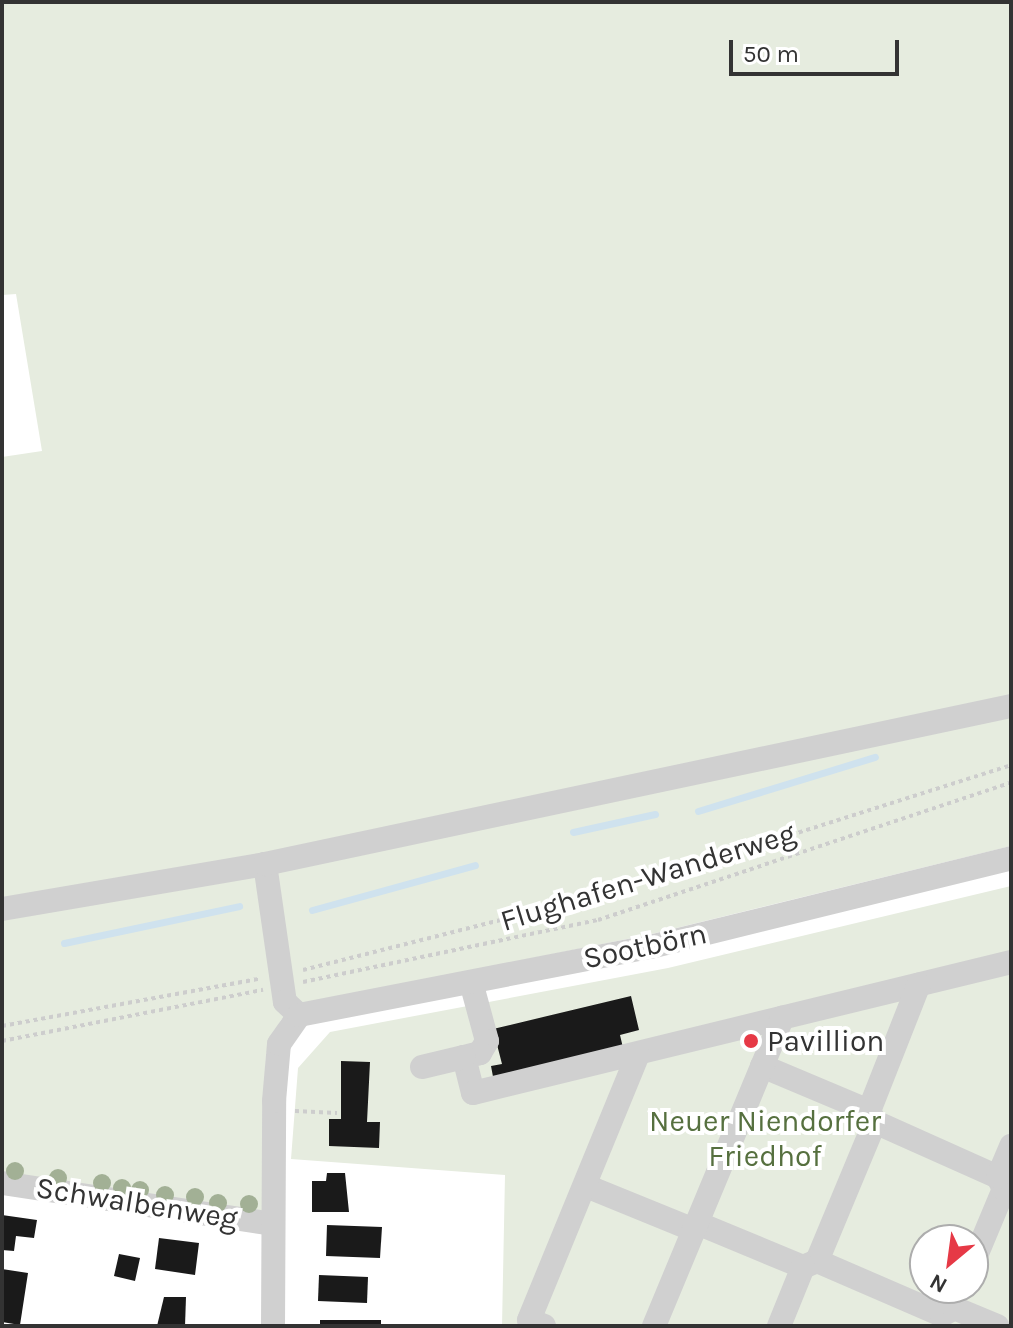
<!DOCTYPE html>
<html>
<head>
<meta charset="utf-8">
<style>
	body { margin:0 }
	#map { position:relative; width:1013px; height:1328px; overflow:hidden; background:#fff; font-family:Karla,sans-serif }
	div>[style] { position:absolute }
	.green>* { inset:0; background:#e6ecdf }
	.stream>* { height:7px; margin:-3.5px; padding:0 3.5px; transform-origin:3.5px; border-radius:3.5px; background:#cfe2ee }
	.building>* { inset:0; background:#1a1a1a }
	.path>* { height:4px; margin-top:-2px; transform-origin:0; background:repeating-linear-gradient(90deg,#cdcdcd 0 4px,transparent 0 8px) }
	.minor>* { height:24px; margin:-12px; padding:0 12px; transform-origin:12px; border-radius:12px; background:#d0d0d0 }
	.trees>* { width:18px; height:18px; margin:-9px; border-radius:50%; background:#a2b095 }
	.dots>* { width:22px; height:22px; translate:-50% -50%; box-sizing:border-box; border:4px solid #fff; border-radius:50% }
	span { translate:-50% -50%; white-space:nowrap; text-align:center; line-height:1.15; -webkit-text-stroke:8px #fff; paint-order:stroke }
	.street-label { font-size:30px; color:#333 }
	.poi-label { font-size:30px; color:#333 }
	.left { translate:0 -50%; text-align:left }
	.park-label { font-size:30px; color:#56703f }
	.frame { position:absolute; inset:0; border:4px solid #333; pointer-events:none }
	.north { position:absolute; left:909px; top:1224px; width:80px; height:80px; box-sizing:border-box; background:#fff; border:2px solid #adadad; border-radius:50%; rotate:209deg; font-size:22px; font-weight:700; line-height:32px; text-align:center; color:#333 }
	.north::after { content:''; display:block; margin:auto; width:28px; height:36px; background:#e63946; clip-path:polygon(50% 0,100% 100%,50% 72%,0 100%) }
	.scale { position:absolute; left:729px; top:40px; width:170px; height:36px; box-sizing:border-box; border:4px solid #333; border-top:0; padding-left:10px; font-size:24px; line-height:28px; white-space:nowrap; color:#333; -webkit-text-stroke:6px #fff; paint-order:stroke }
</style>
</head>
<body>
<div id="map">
	<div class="green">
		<div style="clip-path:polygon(2px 2px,1011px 2px,1011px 846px,652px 934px,298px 1005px,281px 1020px,266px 1054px,262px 1214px,2px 1176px,2px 457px,42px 451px,16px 294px,2px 295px)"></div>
		<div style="clip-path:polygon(evenodd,1011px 886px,1011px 1326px,502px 1326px,505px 1175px,291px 1159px,298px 1068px,330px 1032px,668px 968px,1011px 886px,925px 1240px,973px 1240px,973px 1288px,925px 1288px,925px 1240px)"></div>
	</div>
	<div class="stream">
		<div style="left:698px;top:811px;width:185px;rotate:-17deg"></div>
		<div style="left:573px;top:832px;width:84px;rotate:-12.4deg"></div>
		<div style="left:312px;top:910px;width:169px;rotate:-15.4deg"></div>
		<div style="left:64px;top:943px;width:179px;rotate:-11.9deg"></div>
	</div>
	<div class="building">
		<div style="clip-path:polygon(631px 996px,639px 1030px,620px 1035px,624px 1052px,494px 1082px,491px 1066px,502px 1064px,493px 1029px)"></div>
		<div style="clip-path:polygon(341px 1061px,370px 1062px,367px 1122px,380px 1122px,379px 1148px,329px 1146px,329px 1119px,341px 1119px)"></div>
		<div style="clip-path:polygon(327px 1173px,345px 1173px,349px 1212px,312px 1212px,312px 1181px,326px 1181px)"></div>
		<div style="clip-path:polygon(2px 1215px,37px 1220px,34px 1238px,16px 1236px,14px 1251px,2px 1250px)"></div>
		<div style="clip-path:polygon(327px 1225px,382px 1227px,380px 1258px,326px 1256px)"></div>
		<div style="clip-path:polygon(159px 1238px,199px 1243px,195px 1275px,155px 1269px)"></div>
		<div style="clip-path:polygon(119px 1254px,140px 1258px,135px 1281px,114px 1276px)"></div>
		<div style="clip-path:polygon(2px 1269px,28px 1273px,20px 1325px,2px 1322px)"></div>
		<div style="clip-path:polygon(319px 1275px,368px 1277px,367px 1303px,318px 1301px)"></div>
		<div style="clip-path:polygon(164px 1297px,186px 1297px,185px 1326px,157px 1326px)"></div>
		<div style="clip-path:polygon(320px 1320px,381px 1320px,381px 1326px,320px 1326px)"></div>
	</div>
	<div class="path">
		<div style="left:303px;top:970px;width:315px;rotate:-14.2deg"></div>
		<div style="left:608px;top:893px;width:423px;rotate:-17.6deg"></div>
		<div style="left:303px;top:982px;width:301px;rotate:-11.9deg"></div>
		<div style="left:598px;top:920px;width:435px;rotate:-18.4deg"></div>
		<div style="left:2px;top:1026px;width:261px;rotate:-10.4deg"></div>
		<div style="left:2px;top:1041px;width:266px;rotate:-11.1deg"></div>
		<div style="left:295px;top:1111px;width:42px;rotate:2.7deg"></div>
	</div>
	<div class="minor">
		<div style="left:265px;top:864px;width:139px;rotate:81.8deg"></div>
		<div style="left:285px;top:1002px;width:19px;rotate:43deg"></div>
		<div style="left:2px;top:909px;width:267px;rotate:-9.7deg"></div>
		<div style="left:265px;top:864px;width:763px;rotate:-11.96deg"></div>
		<div style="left:471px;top:982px;width:61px;rotate:74.8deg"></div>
		<div style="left:487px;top:1041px;width:14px;rotate:120deg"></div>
		<div style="left:480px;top:1053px;width:16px;rotate:166deg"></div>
		<div style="left:464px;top:1057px;width:37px;rotate:76deg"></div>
		<div style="left:473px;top:1093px;width:554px;rotate:-13.68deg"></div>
		<div style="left:762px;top:1066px;width:116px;rotate:22.8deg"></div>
		<div style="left:869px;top:1111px;width:136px;rotate:-68.5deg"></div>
		<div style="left:422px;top:1067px;width:43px;rotate:-13.4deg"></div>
		<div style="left:875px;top:1122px;width:135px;rotate:24.1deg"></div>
		<div style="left:2px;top:1183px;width:274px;rotate:8.6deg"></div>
		<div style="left:586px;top:1186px;width:117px;rotate:22.2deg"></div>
		<div style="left:697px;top:1223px;width:115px;rotate:22.5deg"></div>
		<div style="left:803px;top:1267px;width:15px;rotate:-23deg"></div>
		<div style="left:817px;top:1261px;width:136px;rotate:23.4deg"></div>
		<div style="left:942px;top:1315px;width:14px;rotate:-30deg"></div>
		<div style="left:954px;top:1308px;width:47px;rotate:22.7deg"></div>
		<div style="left:817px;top:1261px;width:151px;rotate:-67.4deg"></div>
		<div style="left:875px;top:1122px;width:13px;rotate:-119deg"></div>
		<div style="left:973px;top:1263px;width:80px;rotate:-67.3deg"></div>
		<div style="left:1004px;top:1189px;width:13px;rotate:-117deg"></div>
		<div style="left:998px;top:1177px;width:34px;rotate:-67deg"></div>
		<div style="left:273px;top:1326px;width:225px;rotate:-89.7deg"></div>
		<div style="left:274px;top:1101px;width:57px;rotate:-85deg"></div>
		<div style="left:279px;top:1044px;width:35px;rotate:-55deg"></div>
		<div style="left:299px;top:1015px;width:358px;rotate:-11deg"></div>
		<div style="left:650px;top:947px;width:372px;rotate:-13.8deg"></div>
		<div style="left:544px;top:1326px;width:16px;rotate:-158deg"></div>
		<div style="left:529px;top:1320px;width:287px;rotate:-67.7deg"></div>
		<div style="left:654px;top:1326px;width:334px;rotate:-67.4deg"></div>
		<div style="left:779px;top:1326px;width:64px;rotate:-67.9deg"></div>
	</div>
	<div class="trees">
		<div style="left:15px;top:1171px"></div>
		<div style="left:58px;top:1178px"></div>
		<div style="left:102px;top:1183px"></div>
		<div style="left:122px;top:1188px"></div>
		<div style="left:140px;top:1190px"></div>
		<div style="left:165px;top:1195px"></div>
		<div style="left:195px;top:1197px"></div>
		<div style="left:218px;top:1203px"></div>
		<div style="left:249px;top:1204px"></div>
	</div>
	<div class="dots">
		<div style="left:751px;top:1041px;background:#e63946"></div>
	</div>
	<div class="street-label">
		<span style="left:648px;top:877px;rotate:-17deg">Flughafen-Wanderweg</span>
		<span style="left:645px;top:946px;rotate:-12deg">Sootbörn</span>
		<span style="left:137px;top:1203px;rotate:9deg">Schwalbenweg</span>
	</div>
	<div class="poi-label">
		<span class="left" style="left:767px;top:1041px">Pavillion</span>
	</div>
	<div class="park-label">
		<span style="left:765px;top:1138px">Neuer Niendorfer<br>Friedhof</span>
	</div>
	<div class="frame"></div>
	<div class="north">N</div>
	<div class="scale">50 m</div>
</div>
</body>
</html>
